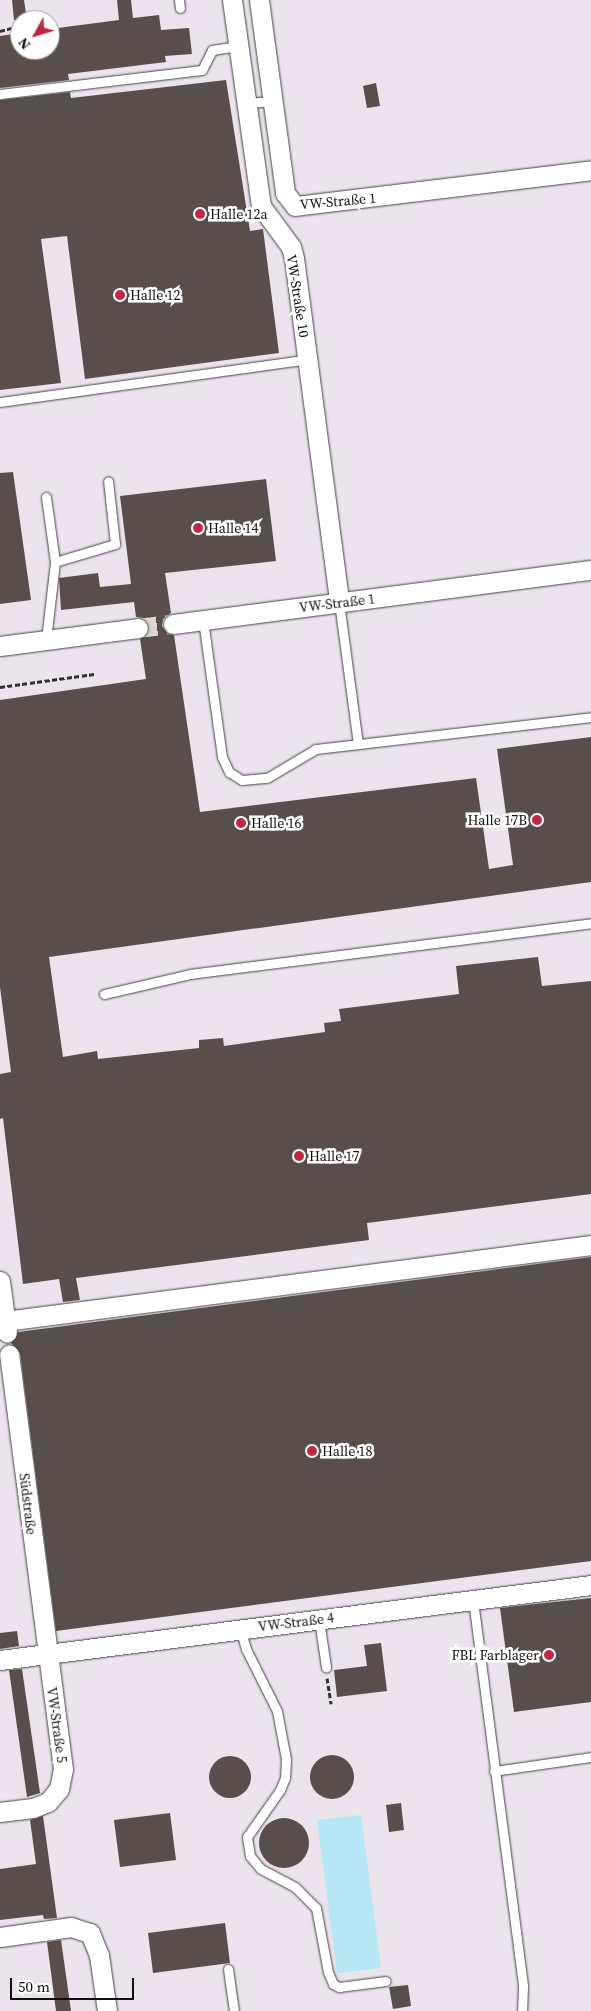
<!DOCTYPE html>
<html>
<head>
<meta charset="utf-8">
<style>
	body { margin:0 }
	#map { position:relative; width:591px; height:2011px; overflow:hidden; background:#fffaf2; font-family:"Source Serif 4",serif }
	div>[style] { position:absolute }
	.industrial>* { inset:0; background:#ebe4ed }
	.water>* { inset:0; background:#b7e6f5 }
	.building>* { inset:0; background:#584f4c }
	.round { border-radius:50% }
	.minor-tunnel>* { height:19px; margin-top:-9.5px; transform-origin:0; background:repeating-linear-gradient(90deg,#dbd7d0 0 19px,transparent 0 28px) }
	.path>* { height:3px; margin-top:-1.5px; transform-origin:0; background:repeating-linear-gradient(90deg,#313131 0 5px,transparent 0 7.5px) }
	.roads { filter:drop-shadow(0 0 1px #424242) drop-shadow(0 0 1px #424242) }
	.service>* { height:9px; margin:-4.5px; padding:0 4.5px; transform-origin:4.5px; border-radius:4.5px; background:#fff }
	.minor>* { height:19px; margin:-9.5px; padding:0 9.5px; transform-origin:9.5px; border-radius:9.5px; background:#fff }
	.dots>* { width:14px; height:14px; translate:-50% -50%; box-sizing:border-box; border:2px solid #fff; border-radius:50% }
	span { translate:-50% -50%; white-space:nowrap; text-align:center; line-height:1.15; -webkit-text-stroke:5px #fff; paint-order:stroke }
	.street-label { font-size:14px; color:#0f0f0f }
	.poi-label { font-size:14px; color:#0f0f0f }
	.left { translate:0 -50%; text-align:left }
	.right { translate:-100% -50%; text-align:right }
	.north { position:absolute; left:10px; top:10px; width:50px; height:50px; box-sizing:border-box; background:#fff; border:1px solid #9f9f9f; border-radius:50%; rotate:231deg; font-size:14px; font-weight:700; line-height:20px; text-align:center; color:#0f0f0f }
	.north::after { content:''; display:block; margin:auto; width:18px; height:22px; background:#be2843; clip-path:polygon(50% 0,100% 100%,50% 72%,0 100%) }
	.scale { position:absolute; left:10px; top:1978px; width:124px; height:22px; box-sizing:border-box; border:2px solid #0f0f0f; border-top:0; padding-left:6px; font-size:15px; line-height:18px; white-space:nowrap; color:#0f0f0f; -webkit-text-stroke:4px #fff; paint-order:stroke }
</style>
</head>
<body>
<div id="map">
	<div class="industrial">
		<div style="clip-path:polygon(evenodd,0 0,591px 0,591px 2011px,0 2011px,0 0,20px 20px,50px 20px,50px 50px,20px 50px,20px 20px)"></div>
	</div>
	<div class="water">
		<div style="clip-path:polygon(361px 1815px,381px 1968px,337px 1973px,317px 1820px)"></div>
	</div>
	<div class="building">
		<div style="clip-path:polygon(12px 0,24px 0,27px 20px,14px 20px)"></div>
		<div style="clip-path:polygon(117px 0,131px 0,133px 18px,159px 15px,161px 30px,189px 28px,192px 54px,165px 56px,166px 62px,68px 74px,69px 80px,0 88px,0 36px,20px 33px,20px 50px,50px 50px,50px 29px,119px 20px)"></div>
		<div style="clip-path:polygon(226px 80px,250px 231px,263px 229px,279px 353px,85px 379px,67px 236px,41px 239px,61px 383px,0 390px,0 100px,70px 92px,71px 98px)"></div>
		<div style="clip-path:polygon(376px 83px,380px 106px,367px 108px,363px 86px)"></div>
		<div style="clip-path:polygon(13px 472px,31px 600px,0 604px,0 473px)"></div>
		<div style="clip-path:polygon(266px 479px,276px 561px,165px 573px,171px 613px,163px 619px,162px 626px,168px 634px,174px 635px,200px 812px,476px 778px,489px 869px,513px 865px,497px 749px,591px 737px,591px 882px,49px 957px,63px 1057px,97px 1051px,98px 1059px,199px 1048px,199px 1040px,223px 1038px,224px 1046px,325px 1032px,324px 1023px,341px 1021px,339px 1009px,459px 994px,456px 966px,538px 957px,542px 986px,591px 981px,591px 1194px,367px 1223px,369px 1240px,76px 1278px,80px 1300px,63px 1302px,59px 1279px,23px 1284px,3px 1118px,0 1119px,0 1074px,11px 1072px,0 987px,0 700px,146px 679px,140px 639px,148px 633px,149px 626px,143px 618px,136px 617px,134px 602px,61px 610px,59px 578px,98px 573px,100px 587px,131px 584px,120px 496px)"></div>
		<div style="clip-path:polygon(591px 1257px,591px 1561px,56px 1631px,20px 1353px,11px 1343px,18px 1332px)"></div>
		<div style="clip-path:polygon(591px 1598px,591px 1702px,514px 1712px,500px 1608px)"></div>
		<div style="clip-path:polygon(17px 1631px,19px 1646px,0 1649px,0 1633px)"></div>
		<div style="clip-path:polygon(381px 1643px,387px 1691px,337px 1697px,334px 1670px,367px 1666px,364px 1645px)"></div>
		<div style="clip-path:polygon(22px 1669px,40px 1793px,27px 1797px,9px 1670px)"></div>
		<div class="round" style="left:310px;top:1755px;width:44px;height:44px"></div>
		<div class="round" style="left:209px;top:1756px;width:42px;height:42px"></div>
		<div style="clip-path:polygon(401px 1803px,404px 1830px,389px 1832px,386px 1805px)"></div>
		<div style="clip-path:polygon(170px 1813px,176px 1860px,120px 1867px,114px 1820px)"></div>
		<div style="clip-path:polygon(43px 1816px,57px 1918px,44px 1919px,43px 1915px,0 1920px,0 1869px,36px 1864px,30px 1820px)"></div>
		<div class="round" style="left:259px;top:1818px;width:50px;height:50px"></div>
		<div style="clip-path:polygon(225px 1923px,230px 1963px,153px 1973px,148px 1933px)"></div>
		<div style="clip-path:polygon(61px 1940px,71px 2011px,56px 2011px,47px 1942px)"></div>
		<div style="clip-path:polygon(408px 1985px,411px 2006px,393px 2009px,389px 1987px)"></div>
	</div>
	<div class="minor-tunnel">
		<div style="left:138px;top:628px;width:35px;rotate:-7deg"></div>
	</div>
	<div class="path">
		<div style="left:0;top:31px;width:16px;rotate:-15deg"></div>
		<div style="left:0;top:687px;width:95px;rotate:-7.9deg"></div>
		<div style="left:327px;top:1678px;width:26px;rotate:81deg"></div>
	</div>
	<div class="roads">
		<div class="service">
			<div style="left:179px;top:0;width:8px;rotate:83deg"></div>
			<div style="left:0;top:94px;width:203px;rotate:-6.8deg"></div>
			<div style="left:202px;top:70px;width:22px;rotate:-63deg"></div>
			<div style="left:212px;top:50px;width:26px;rotate:-9deg"></div>
			<div style="left:246px;top:103px;width:26px;rotate:-4deg"></div>
			<div style="left:0;top:402px;width:311px;rotate:-7.9deg"></div>
			<div style="left:46px;top:497px;width:66px;rotate:82.1deg"></div>
			<div style="left:55px;top:562px;width:79px;rotate:96.6deg"></div>
			<div style="left:55px;top:562px;width:63px;rotate:-16.7deg"></div>
			<div style="left:115px;top:544px;width:63px;rotate:-96.3deg"></div>
			<div style="left:339px;top:602px;width:143px;rotate:82.4deg"></div>
			<div style="left:203px;top:620px;width:138px;rotate:82.1deg"></div>
			<div style="left:222px;top:757px;width:17px;rotate:65deg"></div>
			<div style="left:229px;top:772px;width:15px;rotate:32deg"></div>
			<div style="left:242px;top:780px;width:25px;rotate:-5deg"></div>
			<div style="left:267px;top:778px;width:57px;rotate:-30.6deg"></div>
			<div style="left:316px;top:749px;width:277px;rotate:-6.6deg"></div>
			<div style="left:104px;top:994px;width:88px;rotate:-13.1deg"></div>
			<div style="left:190px;top:974px;width:404px;rotate:-7.2deg"></div>
			<div style="left:473px;top:1600px;width:389px;rotate:82.6deg"></div>
			<div style="left:523px;top:1986px;width:25px;rotate:92deg"></div>
			<div style="left:319px;top:1620px;width:48px;rotate:81.5deg"></div>
			<div style="left:240px;top:1629px;width:21px;rotate:73deg"></div>
			<div style="left:246px;top:1649px;width:69px;rotate:63.4deg"></div>
			<div style="left:277px;top:1711px;width:49px;rotate:79.4deg"></div>
			<div style="left:286px;top:1759px;width:19px;rotate:93deg"></div>
			<div style="left:285px;top:1778px;width:13px;rotate:113deg"></div>
			<div style="left:280px;top:1790px;width:57px;rotate:125.1deg"></div>
			<div style="left:247px;top:1837px;width:19px;rotate:81deg"></div>
			<div style="left:250px;top:1856px;width:17px;rotate:50deg"></div>
			<div style="left:261px;top:1869px;width:38px;rotate:28deg"></div>
			<div style="left:295px;top:1887px;width:30px;rotate:45deg"></div>
			<div style="left:316px;top:1908px;width:65px;rotate:79.4deg"></div>
			<div style="left:328px;top:1972px;width:13px;rotate:67deg"></div>
			<div style="left:333px;top:1984px;width:7px;rotate:27deg"></div>
			<div style="left:339px;top:1987px;width:47px;rotate:-7.3deg"></div>
			<div style="left:494px;top:1771px;width:98px;rotate:-8.2deg"></div>
			<div style="left:228px;top:1969px;width:42px;rotate:81.9deg"></div>
		</div>
		<div class="minor">
			<div style="left:232px;top:0;width:208px;rotate:82deg"></div>
			<div style="left:261px;top:206px;width:51px;rotate:53.8deg"></div>
			<div style="left:291px;top:247px;width:11px;rotate:75deg"></div>
			<div style="left:294px;top:258px;width:347px;rotate:82.5deg"></div>
			<div style="left:259px;top:0;width:195px;rotate:82.3deg"></div>
			<div style="left:285px;top:193px;width:16px;rotate:52deg"></div>
			<div style="left:295px;top:206px;width:298px;rotate:-6.9deg"></div>
			<div style="left:173px;top:624px;width:421px;rotate:-7.4deg"></div>
			<div style="left:0;top:646px;width:139px;rotate:-7.4deg"></div>
			<div style="left:0;top:1281px;width:52px;rotate:82.3deg"></div>
			<div style="left:5px;top:1321px;width:591px;rotate:-7.39deg"></div>
			<div style="left:0;top:1660px;width:596px;rotate:-7.23deg"></div>
			<div style="left:0;top:1812px;width:33px;rotate:-7deg"></div>
			<div style="left:33px;top:1808px;width:16px;rotate:-22deg"></div>
			<div style="left:48px;top:1802px;width:17px;rotate:-50deg"></div>
			<div style="left:59px;top:1789px;width:20px;rotate:-79deg"></div>
			<div style="left:63px;top:1769px;width:418px;rotate:-97.4deg"></div>
			<div style="left:0;top:1937px;width:72px;rotate:-8deg"></div>
			<div style="left:71px;top:1927px;width:20px;rotate:18deg"></div>
			<div style="left:90px;top:1933px;width:24px;rotate:68deg"></div>
			<div style="left:99px;top:1955px;width:57px;rotate:81.9deg"></div>
		</div>
	</div>
	<div class="dots">
		<div style="left:200px;top:214px;background:#be2843"></div>
		<div style="left:120px;top:295px;background:#be2843"></div>
		<div style="left:198px;top:528px;background:#be2843"></div>
		<div style="left:537px;top:820px;background:#be2843"></div>
		<div style="left:241px;top:823px;background:#be2843"></div>
		<div style="left:299px;top:1156px;background:#be2843"></div>
		<div style="left:312px;top:1451px;background:#be2843"></div>
		<div style="left:549px;top:1655px;background:#be2843"></div>
	</div>
	<div class="street-label">
		<span style="left:338px;top:201px;rotate:-5deg">VW-Straße 1</span>
		<span style="left:298px;top:296px;rotate:81deg">VW-Straße 10</span>
		<span style="left:337px;top:603px;rotate:-7deg">VW-Straße 1</span>
		<span style="left:28px;top:1504px;rotate:83deg">Südstraße</span>
		<span style="left:296px;top:1622px;rotate:-7deg">VW-Straße 4</span>
		<span style="left:57px;top:1725px;rotate:82deg">VW-Straße 5</span>
	</div>
	<div class="poi-label">
		<span class="left" style="left:210px;top:214px">Halle 12a</span>
		<span class="left" style="left:130px;top:295px">Halle 12</span>
		<span class="left" style="left:208px;top:528px">Halle 14</span>
		<span class="right" style="left:527px;top:820px">Halle 17B</span>
		<span class="left" style="left:251px;top:823px">Halle 16</span>
		<span class="left" style="left:309px;top:1156px">Halle 17</span>
		<span class="left" style="left:322px;top:1451px">Halle 18</span>
		<span class="right" style="left:539px;top:1655px">FBL Farblager</span>
	</div>
	<div class="north">N</div>
	<div class="scale">50 m</div>
</div>
</body>
</html>
